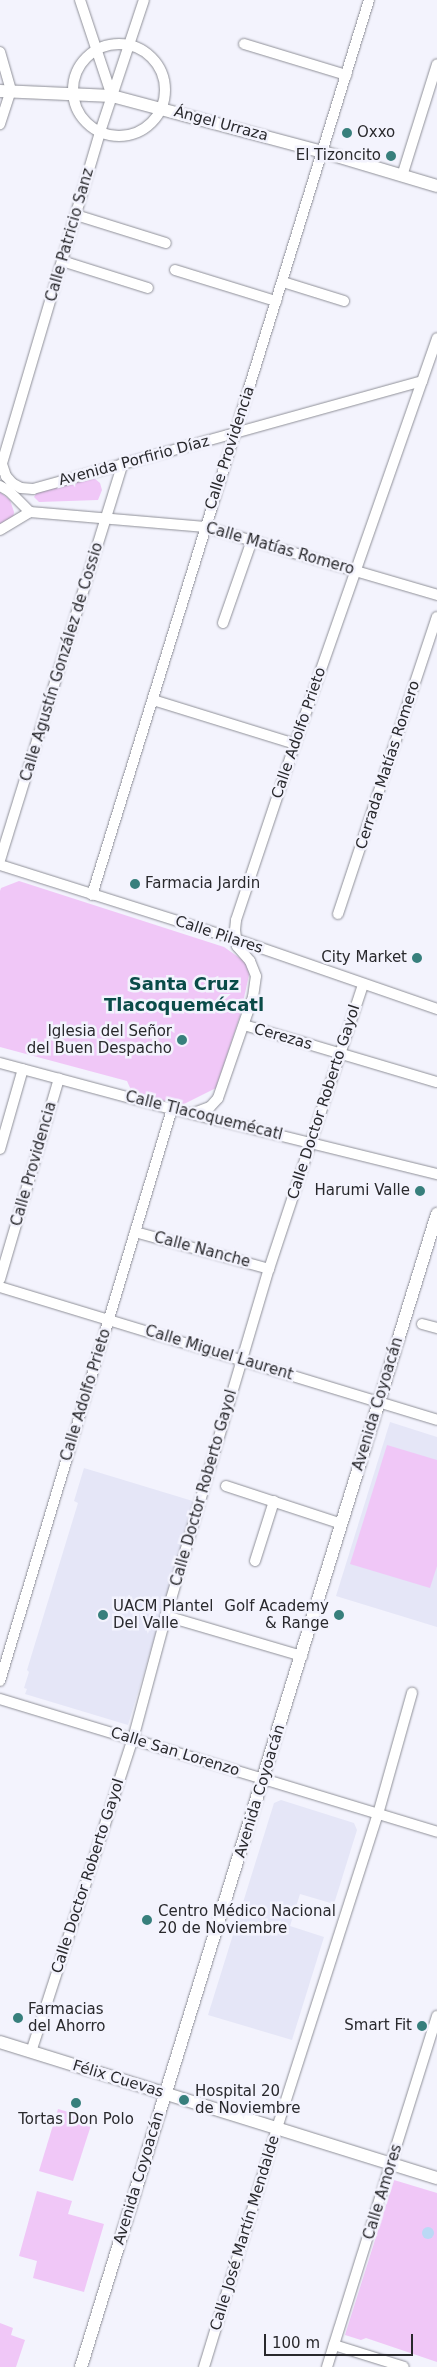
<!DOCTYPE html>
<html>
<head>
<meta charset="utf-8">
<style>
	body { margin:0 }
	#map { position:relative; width:437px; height:2367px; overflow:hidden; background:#f3f3fd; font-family:"DejaVu Sans",sans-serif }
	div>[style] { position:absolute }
	.built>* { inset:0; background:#e5e6f7 }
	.green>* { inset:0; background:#f0c7f7 }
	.water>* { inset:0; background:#bbd9f5 }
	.round { border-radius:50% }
	.roads { filter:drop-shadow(0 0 1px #8f9098) drop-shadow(0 0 1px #8f9098) }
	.minor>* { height:10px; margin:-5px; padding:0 5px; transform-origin:5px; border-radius:5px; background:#fff }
	.minor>.ring { margin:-5px; padding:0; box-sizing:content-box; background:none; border:10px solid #fff; border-radius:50% }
	.major>* { height:12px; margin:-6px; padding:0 6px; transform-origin:6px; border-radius:6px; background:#fff }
	.dots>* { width:14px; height:14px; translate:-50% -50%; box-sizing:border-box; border:2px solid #f3f3fd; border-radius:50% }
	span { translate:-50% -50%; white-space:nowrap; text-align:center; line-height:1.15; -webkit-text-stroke:5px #f3f3fd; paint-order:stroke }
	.street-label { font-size:15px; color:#29292d }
	.poi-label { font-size:15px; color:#29292d }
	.left { translate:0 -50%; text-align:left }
	.right { translate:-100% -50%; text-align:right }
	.quarter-label { font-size:18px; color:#0a4b48; font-weight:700 }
	.scale { position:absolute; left:264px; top:2334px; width:149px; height:22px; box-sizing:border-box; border:2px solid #29292d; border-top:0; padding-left:6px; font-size:15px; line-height:18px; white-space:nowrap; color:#29292d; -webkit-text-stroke:4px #f3f3fd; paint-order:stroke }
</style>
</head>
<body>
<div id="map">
	<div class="built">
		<div style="clip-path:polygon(390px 1422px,437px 1437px,437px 1627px,336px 1596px)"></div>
		<div style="clip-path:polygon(84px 1468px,196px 1502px,128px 1725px,25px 1694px,27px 1689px,24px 1688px,29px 1672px,27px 1670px,78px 1503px,74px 1501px)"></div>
		<div style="clip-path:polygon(281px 1800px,354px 1823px,357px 1830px,334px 1904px,300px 1894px,290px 1926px,324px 1937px,292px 2040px,208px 2015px,274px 1803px)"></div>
	</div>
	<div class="green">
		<div style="clip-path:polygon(94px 478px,100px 483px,102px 490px,98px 500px,39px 502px,34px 497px,37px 492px)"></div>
		<div style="clip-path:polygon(0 492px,10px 500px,14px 512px,13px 518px,0 525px)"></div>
		<div style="clip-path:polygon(19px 881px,224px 947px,251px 966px,240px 1016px,216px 1088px,180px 1106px,131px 1090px,127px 1081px,0 1047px,0 891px,1px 888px)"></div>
		<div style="clip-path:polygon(387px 1445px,437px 1460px,437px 1566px,430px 1588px,350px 1564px)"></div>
		<div style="clip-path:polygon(58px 2109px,93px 2119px,73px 2181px,39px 2171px)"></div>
		<div style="clip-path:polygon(394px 2180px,437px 2193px,437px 2362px,366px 2338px,361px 2340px,345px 2335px)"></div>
		<div style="clip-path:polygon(37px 2191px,72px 2201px,68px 2214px,104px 2224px,84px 2292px,33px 2278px,37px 2261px,19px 2256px)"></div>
		<div style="clip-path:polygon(0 2323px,13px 2328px,11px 2335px,25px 2340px,16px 2367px,0 2367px)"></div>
	</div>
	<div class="water">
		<div class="round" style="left:422px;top:2227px;width:12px;height:12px"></div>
	</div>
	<div class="roads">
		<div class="minor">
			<div style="left:80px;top:0;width:101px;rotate:71.6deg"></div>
			<div style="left:244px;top:44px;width:107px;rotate:16.9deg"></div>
			<div class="ring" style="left:73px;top:44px;width:82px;height:82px"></div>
			<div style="left:0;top:52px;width:40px;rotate:74deg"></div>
			<div style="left:11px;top:90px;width:36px;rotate:108deg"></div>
			<div style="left:402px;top:176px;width:117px;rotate:-72.6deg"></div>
			<div style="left:76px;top:215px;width:94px;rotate:17.3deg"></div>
			<div style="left:62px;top:261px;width:90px;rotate:17.4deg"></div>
			<div style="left:175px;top:270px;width:106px;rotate:17.1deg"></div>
			<div style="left:283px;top:282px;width:64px;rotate:17.3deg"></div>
			<div style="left:2px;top:464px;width:13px;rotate:72deg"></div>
			<div style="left:6px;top:476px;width:9px;rotate:49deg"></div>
			<div style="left:12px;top:483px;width:10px;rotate:29deg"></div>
			<div style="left:21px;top:488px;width:12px;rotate:5deg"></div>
			<div style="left:33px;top:489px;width:404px;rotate:-15.5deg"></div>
			<div style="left:0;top:470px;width:352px;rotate:-73.5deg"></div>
			<div style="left:100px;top:132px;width:139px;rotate:-71.6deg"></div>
			<div style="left:0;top:486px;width:10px;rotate:29deg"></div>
			<div style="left:9px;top:491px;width:30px;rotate:45deg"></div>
			<div style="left:30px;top:512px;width:176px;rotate:4.9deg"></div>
			<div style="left:205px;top:527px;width:242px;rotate:16.3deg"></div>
			<div style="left:0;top:530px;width:35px;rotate:-31deg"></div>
			<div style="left:223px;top:623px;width:88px;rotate:-70.7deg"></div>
			<div style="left:153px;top:700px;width:149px;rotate:17.2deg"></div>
			<div style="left:0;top:860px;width:416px;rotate:-72.8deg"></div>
			<div style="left:0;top:865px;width:246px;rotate:17.5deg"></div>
			<div style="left:235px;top:939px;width:214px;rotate:19.1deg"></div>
			<div style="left:92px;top:895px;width:937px;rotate:-72.8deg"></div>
			<div style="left:338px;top:914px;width:313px;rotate:-71.6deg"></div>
			<div style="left:244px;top:1025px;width:201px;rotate:16.5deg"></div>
			<div style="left:0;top:1063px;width:178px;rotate:15deg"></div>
			<div style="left:172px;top:1109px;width:273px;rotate:13.8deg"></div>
			<div style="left:194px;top:1113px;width:17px;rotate:-21deg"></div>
			<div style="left:210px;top:1107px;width:12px;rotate:-48deg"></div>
			<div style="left:218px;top:1098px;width:107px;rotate:-70.9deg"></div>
			<div style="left:253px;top:997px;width:21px;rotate:-82deg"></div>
			<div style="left:256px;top:976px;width:16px;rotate:-112deg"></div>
			<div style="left:250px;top:961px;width:20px;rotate:-131deg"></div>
			<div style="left:237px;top:946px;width:16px;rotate:-97deg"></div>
			<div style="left:235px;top:930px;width:10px;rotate:-84deg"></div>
			<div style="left:236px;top:920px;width:186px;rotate:-71.5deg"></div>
			<div style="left:295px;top:744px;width:430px;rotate:-70.7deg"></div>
			<div style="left:0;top:1149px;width:83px;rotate:-74deg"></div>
			<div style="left:135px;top:1232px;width:139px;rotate:15.4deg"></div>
			<div style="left:0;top:1279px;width:209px;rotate:-73.6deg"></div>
			<div style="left:0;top:1287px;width:457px;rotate:16.9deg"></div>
			<div style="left:422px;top:1324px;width:16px;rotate:15deg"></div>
			<div style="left:226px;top:1486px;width:122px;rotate:18.1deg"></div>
			<div style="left:255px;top:1561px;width:63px;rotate:-72.4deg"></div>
			<div style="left:166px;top:1616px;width:142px;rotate:16.4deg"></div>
			<div style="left:0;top:1681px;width:597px;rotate:-73.26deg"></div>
			<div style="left:0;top:1699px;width:457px;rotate:16.9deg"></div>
			<div style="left:31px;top:2052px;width:329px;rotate:-72deg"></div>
			<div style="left:133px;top:1739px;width:127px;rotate:-75deg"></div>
			<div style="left:166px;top:1616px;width:362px;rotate:-73.5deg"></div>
			<div style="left:269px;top:1269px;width:300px;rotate:-71.7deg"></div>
			<div style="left:334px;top:2345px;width:73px;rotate:17.4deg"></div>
			<div style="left:204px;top:2367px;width:250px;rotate:-73deg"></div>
			<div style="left:277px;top:2128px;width:330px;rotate:-72.2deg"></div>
			<div style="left:378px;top:1814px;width:126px;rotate:-74.3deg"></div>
			<div style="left:327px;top:2367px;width:368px;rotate:-72.6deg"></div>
		</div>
		<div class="major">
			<div style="left:0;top:91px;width:112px;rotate:2.6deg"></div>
			<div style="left:112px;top:96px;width:218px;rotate:14.9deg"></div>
			<div style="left:323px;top:152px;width:119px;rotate:16.6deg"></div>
			<div style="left:0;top:2042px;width:458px;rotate:17.3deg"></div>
			<div style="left:81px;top:2367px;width:1207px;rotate:-72.84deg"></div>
		</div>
	</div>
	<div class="dots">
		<div style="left:347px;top:133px;background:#377f7c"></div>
		<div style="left:391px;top:156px;background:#377f7c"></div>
		<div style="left:135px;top:884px;background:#377f7c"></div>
		<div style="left:417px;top:958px;background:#377f7c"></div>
		<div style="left:182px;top:1040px;background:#377f7c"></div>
		<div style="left:420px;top:1191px;background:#377f7c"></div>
		<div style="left:103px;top:1615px;background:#377f7c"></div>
		<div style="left:339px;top:1615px;background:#377f7c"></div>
		<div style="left:147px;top:1920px;background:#377f7c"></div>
		<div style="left:18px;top:2018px;background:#377f7c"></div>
		<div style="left:422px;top:2026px;background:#377f7c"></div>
		<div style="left:184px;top:2100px;background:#377f7c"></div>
		<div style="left:76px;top:2103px;background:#377f7c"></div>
	</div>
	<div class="street-label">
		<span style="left:221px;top:124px;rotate:15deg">Ángel Urraza</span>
		<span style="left:70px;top:235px;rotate:-74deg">Calle Patricio Sanz</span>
		<span style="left:230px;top:448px;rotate:-72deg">Calle Providencia</span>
		<span style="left:134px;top:461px;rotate:-15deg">Avenida Porfirio Díaz</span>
		<span style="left:280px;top:549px;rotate:16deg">Calle Matías Romero</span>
		<span style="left:62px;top:662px;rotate:-73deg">Calle Agustín González de Cossio</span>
		<span style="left:299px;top:733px;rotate:-71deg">Calle Adolfo Prieto</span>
		<span style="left:388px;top:765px;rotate:-72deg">Cerrada Matías Romero</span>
		<span style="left:219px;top:935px;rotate:18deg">Calle Pilares</span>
		<span style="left:283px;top:1037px;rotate:16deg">Cerezas</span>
		<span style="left:324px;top:1102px;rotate:-72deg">Calle Doctor Roberto Gayol</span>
		<span style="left:204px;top:1116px;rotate:14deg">Calle Tlacoquemécatl</span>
		<span style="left:34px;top:1164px;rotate:-74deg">Calle Providencia</span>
		<span style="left:202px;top:1250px;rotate:15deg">Calle Nanche</span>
		<span style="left:219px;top:1353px;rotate:17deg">Calle Miguel Laurent</span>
		<span style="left:86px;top:1395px;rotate:-73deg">Calle Adolfo Prieto</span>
		<span style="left:378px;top:1404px;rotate:-73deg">Avenida Coyoacán</span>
		<span style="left:204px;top:1488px;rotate:-74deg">Calle Doctor Roberto Gayol</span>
		<span style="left:175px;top:1752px;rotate:17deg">Calle San Lorenzo</span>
		<span style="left:260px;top:1791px;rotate:-73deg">Avenida Coyoacán</span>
		<span style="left:88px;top:1876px;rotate:-72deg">Calle Doctor Roberto Gayol</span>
		<span style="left:118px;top:2079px;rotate:17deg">Félix Cuevas</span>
		<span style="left:139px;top:2178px;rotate:-73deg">Avenida Coyoacán</span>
		<span style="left:383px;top:2192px;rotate:-73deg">Calle Amores</span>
		<span style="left:245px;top:2233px;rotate:-73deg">Calle José Martín Mendalde</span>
	</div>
	<div class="poi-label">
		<span class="left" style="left:357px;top:133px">Oxxo</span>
		<span class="right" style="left:381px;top:156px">El Tizoncito</span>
		<span class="left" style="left:145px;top:884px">Farmacia Jardin</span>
		<span class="right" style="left:407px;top:958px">City Market</span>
		<span class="right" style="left:172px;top:1040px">Iglesia del Señor<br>del Buen Despacho</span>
		<span class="right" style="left:410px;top:1191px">Harumi Valle</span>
		<span class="left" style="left:113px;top:1615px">UACM Plantel<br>Del Valle</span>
		<span class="right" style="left:329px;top:1615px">Golf Academy<br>&amp; Range</span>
		<span class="left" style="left:158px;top:1920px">Centro Médico Nacional<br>20 de Noviembre</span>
		<span class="left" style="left:28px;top:2018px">Farmacias<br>del Ahorro</span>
		<span class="right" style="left:412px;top:2026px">Smart Fit</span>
		<span class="left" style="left:195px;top:2100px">Hospital 20<br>de Noviembre</span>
		<span style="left:76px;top:2120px">Tortas Don Polo</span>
	</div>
	<div class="quarter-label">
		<span style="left:184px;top:995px">Santa Cruz<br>Tlacoquemécatl</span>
	</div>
	<div class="scale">100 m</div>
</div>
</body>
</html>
